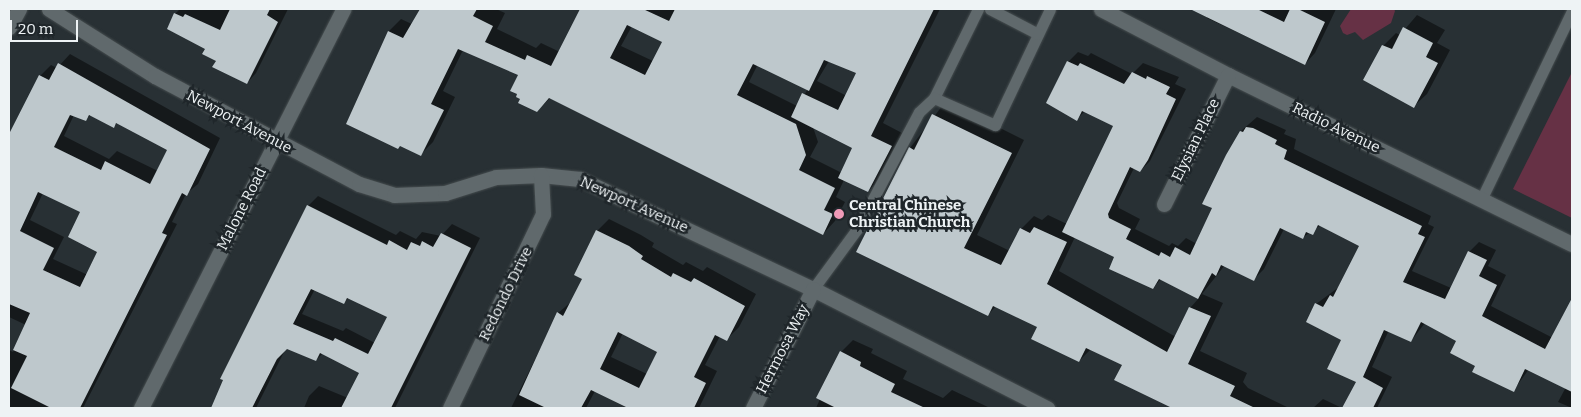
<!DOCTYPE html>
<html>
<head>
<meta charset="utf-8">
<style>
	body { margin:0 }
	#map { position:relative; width:1581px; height:417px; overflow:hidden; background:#283034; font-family:Bitter,serif }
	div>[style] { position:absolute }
	.green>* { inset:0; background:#663145 }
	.shadow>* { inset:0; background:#0007 }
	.building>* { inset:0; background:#bec8cc }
	.roads { filter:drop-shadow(0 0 1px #464d4f) drop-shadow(0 0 1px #464d4f) }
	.lane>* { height:11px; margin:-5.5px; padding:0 5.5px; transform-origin:5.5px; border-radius:5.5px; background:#60696c }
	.street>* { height:15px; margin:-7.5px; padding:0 7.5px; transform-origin:7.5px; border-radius:7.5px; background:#60696c }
	.dots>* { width:14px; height:14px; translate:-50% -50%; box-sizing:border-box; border:2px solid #1f262a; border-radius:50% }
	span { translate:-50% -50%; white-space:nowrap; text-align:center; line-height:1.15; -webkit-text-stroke:5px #1f262a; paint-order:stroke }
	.street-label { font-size:15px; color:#eef3f5 }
	.poi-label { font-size:15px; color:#eef3f5; font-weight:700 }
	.left { translate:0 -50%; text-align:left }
	.frame { position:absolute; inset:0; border:10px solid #eef3f5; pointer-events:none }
	.scale { position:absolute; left:10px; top:20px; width:68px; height:22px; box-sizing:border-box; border:2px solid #eef3f5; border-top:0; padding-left:6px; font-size:15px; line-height:18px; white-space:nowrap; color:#eef3f5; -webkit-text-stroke:4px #1f262a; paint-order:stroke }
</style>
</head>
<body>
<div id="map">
	<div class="green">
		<div style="clip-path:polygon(1351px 9px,1394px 9px,1395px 11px,1391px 23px,1363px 40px,1355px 32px,1347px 35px,1343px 33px,1340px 26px)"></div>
		<div style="clip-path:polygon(1572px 72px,1572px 218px,1513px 189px)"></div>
	</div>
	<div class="shadow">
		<div style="clip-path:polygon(180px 9px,288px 9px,256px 73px,247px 83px,217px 60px,175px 14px)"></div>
		<div style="clip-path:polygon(evenodd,423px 9px,496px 9px,505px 13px,497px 29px,536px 48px,541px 43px,560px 52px,582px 9px,940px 9px,883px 123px,904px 134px,880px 179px,868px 191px,844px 180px,836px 197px,845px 202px,835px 221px,823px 234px,550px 98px,537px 111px,519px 94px,519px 74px,463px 50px,443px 91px,455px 97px,433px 142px,421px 154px,389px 31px,401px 19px,414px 25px,423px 9px,632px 26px,663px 41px,653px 61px,621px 46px,632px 26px,423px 9px,829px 61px,858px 72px,847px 96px,817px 81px,829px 61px,423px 9px,758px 64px,808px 89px,797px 106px,749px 82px,758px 64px,423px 9px,813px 127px,854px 147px,842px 173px,810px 157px,818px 142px,813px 127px)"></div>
		<div style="clip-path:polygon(1202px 9px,1336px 9px,1315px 53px,1305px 64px,1207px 18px,1209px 13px)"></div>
		<div style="clip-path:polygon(1417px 15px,1445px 30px,1437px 43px,1450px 50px,1427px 94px,1414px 106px,1383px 46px,1396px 33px,1400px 35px)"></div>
		<div style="clip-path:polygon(evenodd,1078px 52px,1088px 56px,1091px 53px,1132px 74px,1143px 63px,1179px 77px,1175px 84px,1186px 89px,1150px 161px,1140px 171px,1134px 168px,1117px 203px,1119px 208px,1140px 219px,1135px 229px,1169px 246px,1172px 243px,1178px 246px,1186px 238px,1197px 244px,1214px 208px,1241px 131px,1257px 117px,1286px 130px,1284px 134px,1296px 139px,1294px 149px,1431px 216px,1428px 224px,1434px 227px,1412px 271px,1451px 288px,1469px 252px,1479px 242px,1496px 250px,1488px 266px,1506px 275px,1491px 306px,1553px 338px,1572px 305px,1572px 408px,1558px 402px,1566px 387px,1529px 369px,1513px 391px,1477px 365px,1458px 340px,1425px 323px,1411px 341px,1389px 330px,1372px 367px,1392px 377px,1377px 408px,1344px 408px,1358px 381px,1343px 339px,1316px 304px,1339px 287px,1361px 245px,1321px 225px,1302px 238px,1284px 229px,1264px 269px,1254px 279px,1225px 265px,1202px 294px,1223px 303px,1200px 351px,1247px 373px,1243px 382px,1248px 388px,1289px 408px,1177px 408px,1116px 379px,1123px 364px,1091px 349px,1079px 361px,1039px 326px,996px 306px,988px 315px,910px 148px,946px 101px,1024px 140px,977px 235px,1010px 251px,1021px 229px,1034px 216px,1042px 220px,1048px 215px,1067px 224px,1115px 126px,1085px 111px,1077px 119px,1068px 62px,1078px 52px,1075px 237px,1116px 256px,1153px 288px,1161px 279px,1199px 298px,1190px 308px,1176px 337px,1059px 271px,1075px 237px)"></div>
		<div style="clip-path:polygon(evenodd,70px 54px,220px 138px,198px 184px,186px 194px,172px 222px,177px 224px,83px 408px,9px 408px,9px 350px,13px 352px,26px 325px,9px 317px,9px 137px,40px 76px,51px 65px,57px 68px,70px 54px,74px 115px,85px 120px,91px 115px,113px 126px,118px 122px,168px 149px,158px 171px,117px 151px,109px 159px,64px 136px,74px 115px,70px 54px,43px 193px,82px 212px,99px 251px,88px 275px,53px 259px,64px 237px,30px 220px,43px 193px)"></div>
		<div style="clip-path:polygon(evenodd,318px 196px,396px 235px,400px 231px,416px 239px,422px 232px,441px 236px,452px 224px,480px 238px,395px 408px,304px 408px,309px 396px,319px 386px,348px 398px,361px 372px,323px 353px,316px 360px,286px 348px,256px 408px,212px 408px,308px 206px,318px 196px,315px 289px,343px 303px,349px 298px,388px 317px,375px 343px,346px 328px,343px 331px,302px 314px,315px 289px)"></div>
		<div style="clip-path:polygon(evenodd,609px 219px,641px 235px,654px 243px,652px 247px,683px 265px,686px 262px,703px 271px,707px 267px,756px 294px,739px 327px,727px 339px,720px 336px,705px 365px,717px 371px,699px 408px,627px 408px,595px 391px,586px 408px,511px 408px,558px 313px,571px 302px,583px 278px,597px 231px,609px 219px,623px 333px,659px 351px,647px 374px,611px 357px,623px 333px)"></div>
		<div style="clip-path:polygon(853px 340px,873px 349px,871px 353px,907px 371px,903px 379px,943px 398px,952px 390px,990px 408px,816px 408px,841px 352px)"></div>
		<div style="clip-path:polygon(1323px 399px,1342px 408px,1313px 408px)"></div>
	</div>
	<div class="building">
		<div style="clip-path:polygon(230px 9px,270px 9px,267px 15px,278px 22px,247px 84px,212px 67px,216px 61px,202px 54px,205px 49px,167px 29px,174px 13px,183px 17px,185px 14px,220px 30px)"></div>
		<div style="clip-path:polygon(evenodd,420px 9px,477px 9px,473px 16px,493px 26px,485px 42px,525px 60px,527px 55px,551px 66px,580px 9px,643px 9px,669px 21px,675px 9px,934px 9px,871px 136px,892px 146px,868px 192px,838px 178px,852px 148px,791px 117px,802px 93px,838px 110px,856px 73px,824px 60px,809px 91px,753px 64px,737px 95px,796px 124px,806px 155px,799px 170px,835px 188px,824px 210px,833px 214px,823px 235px,549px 98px,537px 112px,518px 103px,520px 99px,516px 97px,517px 94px,510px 91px,518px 75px,458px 49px,431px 104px,444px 110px,421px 156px,400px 146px,398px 149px,346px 124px,388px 31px,403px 38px,420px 9px,627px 25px,662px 42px,645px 75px,610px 58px,627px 25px)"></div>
		<div style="clip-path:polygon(1190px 9px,1257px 9px,1284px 22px,1290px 9px,1298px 9px,1325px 22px,1305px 65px)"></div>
		<div style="clip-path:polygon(1403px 27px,1433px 43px,1426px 57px,1438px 63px,1414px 108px,1363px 80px,1382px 45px,1392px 49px)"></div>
		<div style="clip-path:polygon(1067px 61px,1078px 66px,1080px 63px,1124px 84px,1132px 72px,1146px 79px,1147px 76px,1170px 87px,1166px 94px,1176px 99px,1148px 160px,1140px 172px,1130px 167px,1108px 214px,1109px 218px,1131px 229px,1126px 239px,1159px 256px,1161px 252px,1170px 257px,1175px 247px,1190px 255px,1212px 208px,1202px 204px,1226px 155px,1240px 131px,1243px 132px,1246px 127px,1253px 128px,1277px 140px,1275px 144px,1287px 150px,1284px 159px,1422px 226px,1418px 234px,1425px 237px,1403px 282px,1445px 299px,1468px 251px,1487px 260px,1479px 276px,1497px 285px,1482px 316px,1545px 349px,1572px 298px,1572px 392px,1525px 369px,1514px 392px,1472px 372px,1475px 366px,1450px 353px,1456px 341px,1421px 322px,1411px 342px,1384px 330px,1363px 377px,1383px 388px,1373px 408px,1342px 408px,1356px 382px,1327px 369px,1341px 340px,1306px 322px,1315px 303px,1323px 307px,1330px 295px,1333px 297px,1359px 246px,1318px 225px,1313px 235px,1306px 232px,1303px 239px,1280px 228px,1254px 281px,1221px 265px,1216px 276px,1212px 273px,1198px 299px,1159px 279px,1153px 289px,1109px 269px,1114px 257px,1062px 232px,1113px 126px,1082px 111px,1077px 121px,1046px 103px)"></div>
		<div style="clip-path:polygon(evenodd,58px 63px,210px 149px,187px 196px,182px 193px,162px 233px,167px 235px,80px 408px,51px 408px,11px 388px,27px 356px,13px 350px,30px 313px,9px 304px,9px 134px,39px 75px,49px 80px,58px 63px,70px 115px,86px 121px,89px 115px,114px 128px,116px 123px,167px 150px,150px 184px,105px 161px,101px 170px,54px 147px,70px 115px,58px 63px,38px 192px,80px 212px,68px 237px,97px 252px,80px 287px,43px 270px,54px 248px,20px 231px,38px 192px)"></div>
		<div style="clip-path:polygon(932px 114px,1012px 153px,964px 248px,1001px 265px,1020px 228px,1030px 233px,1034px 227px,1067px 242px,1047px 284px,1167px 352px,1189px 307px,1211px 316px,1188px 364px,1235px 386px,1230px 396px,1255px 408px,1172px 408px,1114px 380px,1122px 365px,1086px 348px,1079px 362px,1031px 339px,1037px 327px,993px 306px,988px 316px,856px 252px,909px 147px,914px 150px)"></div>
		<div style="clip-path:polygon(evenodd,307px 205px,387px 245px,389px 240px,407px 250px,411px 242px,420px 246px,422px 241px,433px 247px,441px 233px,471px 248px,391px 408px,341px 408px,359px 373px,320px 353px,316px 361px,287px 349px,277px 359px,252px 408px,211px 408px,223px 380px,220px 379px,307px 205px,311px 289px,344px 304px,347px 298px,387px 317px,368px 354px,335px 338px,333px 341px,293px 324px,311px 289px)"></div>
		<div style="clip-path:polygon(evenodd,596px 230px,629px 246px,643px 256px,641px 259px,671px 277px,673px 273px,691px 282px,694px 278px,745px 306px,727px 341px,715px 335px,694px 377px,706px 383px,694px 408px,628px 408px,591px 390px,581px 408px,546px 408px,519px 395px,557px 312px,563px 316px,582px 279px,574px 275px,596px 230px,618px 332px,657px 352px,639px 388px,600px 369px,618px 332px)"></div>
		<div style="clip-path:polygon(840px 351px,861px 362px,860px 366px,895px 384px,891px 392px,925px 408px,836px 408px,816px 398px)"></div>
	</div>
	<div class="roads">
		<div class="lane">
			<div style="left:978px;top:9px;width:99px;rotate:116.3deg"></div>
			<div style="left:934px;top:98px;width:67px;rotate:23.9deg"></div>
			<div style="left:995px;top:125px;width:128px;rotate:-64.6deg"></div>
			<div style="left:990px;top:9px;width:54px;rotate:27.5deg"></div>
			<div style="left:1481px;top:200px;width:210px;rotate:-64.3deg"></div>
			<div style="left:813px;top:289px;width:74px;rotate:-53.7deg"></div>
			<div style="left:857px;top:229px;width:132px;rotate:-62.1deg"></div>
			<div style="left:919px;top:112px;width:21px;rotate:-43deg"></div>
		</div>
		<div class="street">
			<div style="left:49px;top:9px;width:125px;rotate:32.3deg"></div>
			<div style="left:155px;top:76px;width:231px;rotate:27.9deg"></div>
			<div style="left:359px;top:184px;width:37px;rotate:17deg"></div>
			<div style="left:394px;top:195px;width:51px;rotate:-2.2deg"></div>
			<div style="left:445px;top:193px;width:53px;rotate:-17.4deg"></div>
			<div style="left:496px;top:177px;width:45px;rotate:-2.5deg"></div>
			<div style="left:541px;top:175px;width:39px;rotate:6deg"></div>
			<div style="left:580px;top:179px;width:258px;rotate:25.3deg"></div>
			<div style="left:813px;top:289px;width:263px;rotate:27deg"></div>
			<div style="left:1101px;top:9px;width:143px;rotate:27.5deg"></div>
			<div style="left:1228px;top:75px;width:383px;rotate:26.2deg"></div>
			<div style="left:9px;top:27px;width:21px;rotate:-61deg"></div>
			<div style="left:1164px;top:204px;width:144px;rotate:-63.6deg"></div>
			<div style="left:141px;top:408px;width:447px;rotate:-63.1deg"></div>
			<div style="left:450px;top:408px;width:215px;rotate:-64.4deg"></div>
			<div style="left:543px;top:214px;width:39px;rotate:-93deg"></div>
			<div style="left:753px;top:408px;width:133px;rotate:-63.2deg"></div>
		</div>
	</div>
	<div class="dots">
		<div style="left:839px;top:214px;background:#ef9ab7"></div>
	</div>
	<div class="street-label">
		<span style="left:239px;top:122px;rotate:28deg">Newport Avenue</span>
		<span style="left:1336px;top:128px;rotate:26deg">Radio Avenue</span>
		<span style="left:1196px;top:140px;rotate:-64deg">Elysian Place</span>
		<span style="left:634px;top:205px;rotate:24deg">Newport Avenue</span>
		<span style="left:242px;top:209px;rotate:-63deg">Malone Road</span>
		<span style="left:506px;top:294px;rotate:-64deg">Redondo Drive</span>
		<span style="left:783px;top:349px;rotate:-63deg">Hermosa Way</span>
	</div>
	<div class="poi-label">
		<span class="left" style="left:849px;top:214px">Central Chinese<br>Christian Church</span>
	</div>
	<div class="frame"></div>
	<div class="scale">20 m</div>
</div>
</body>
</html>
